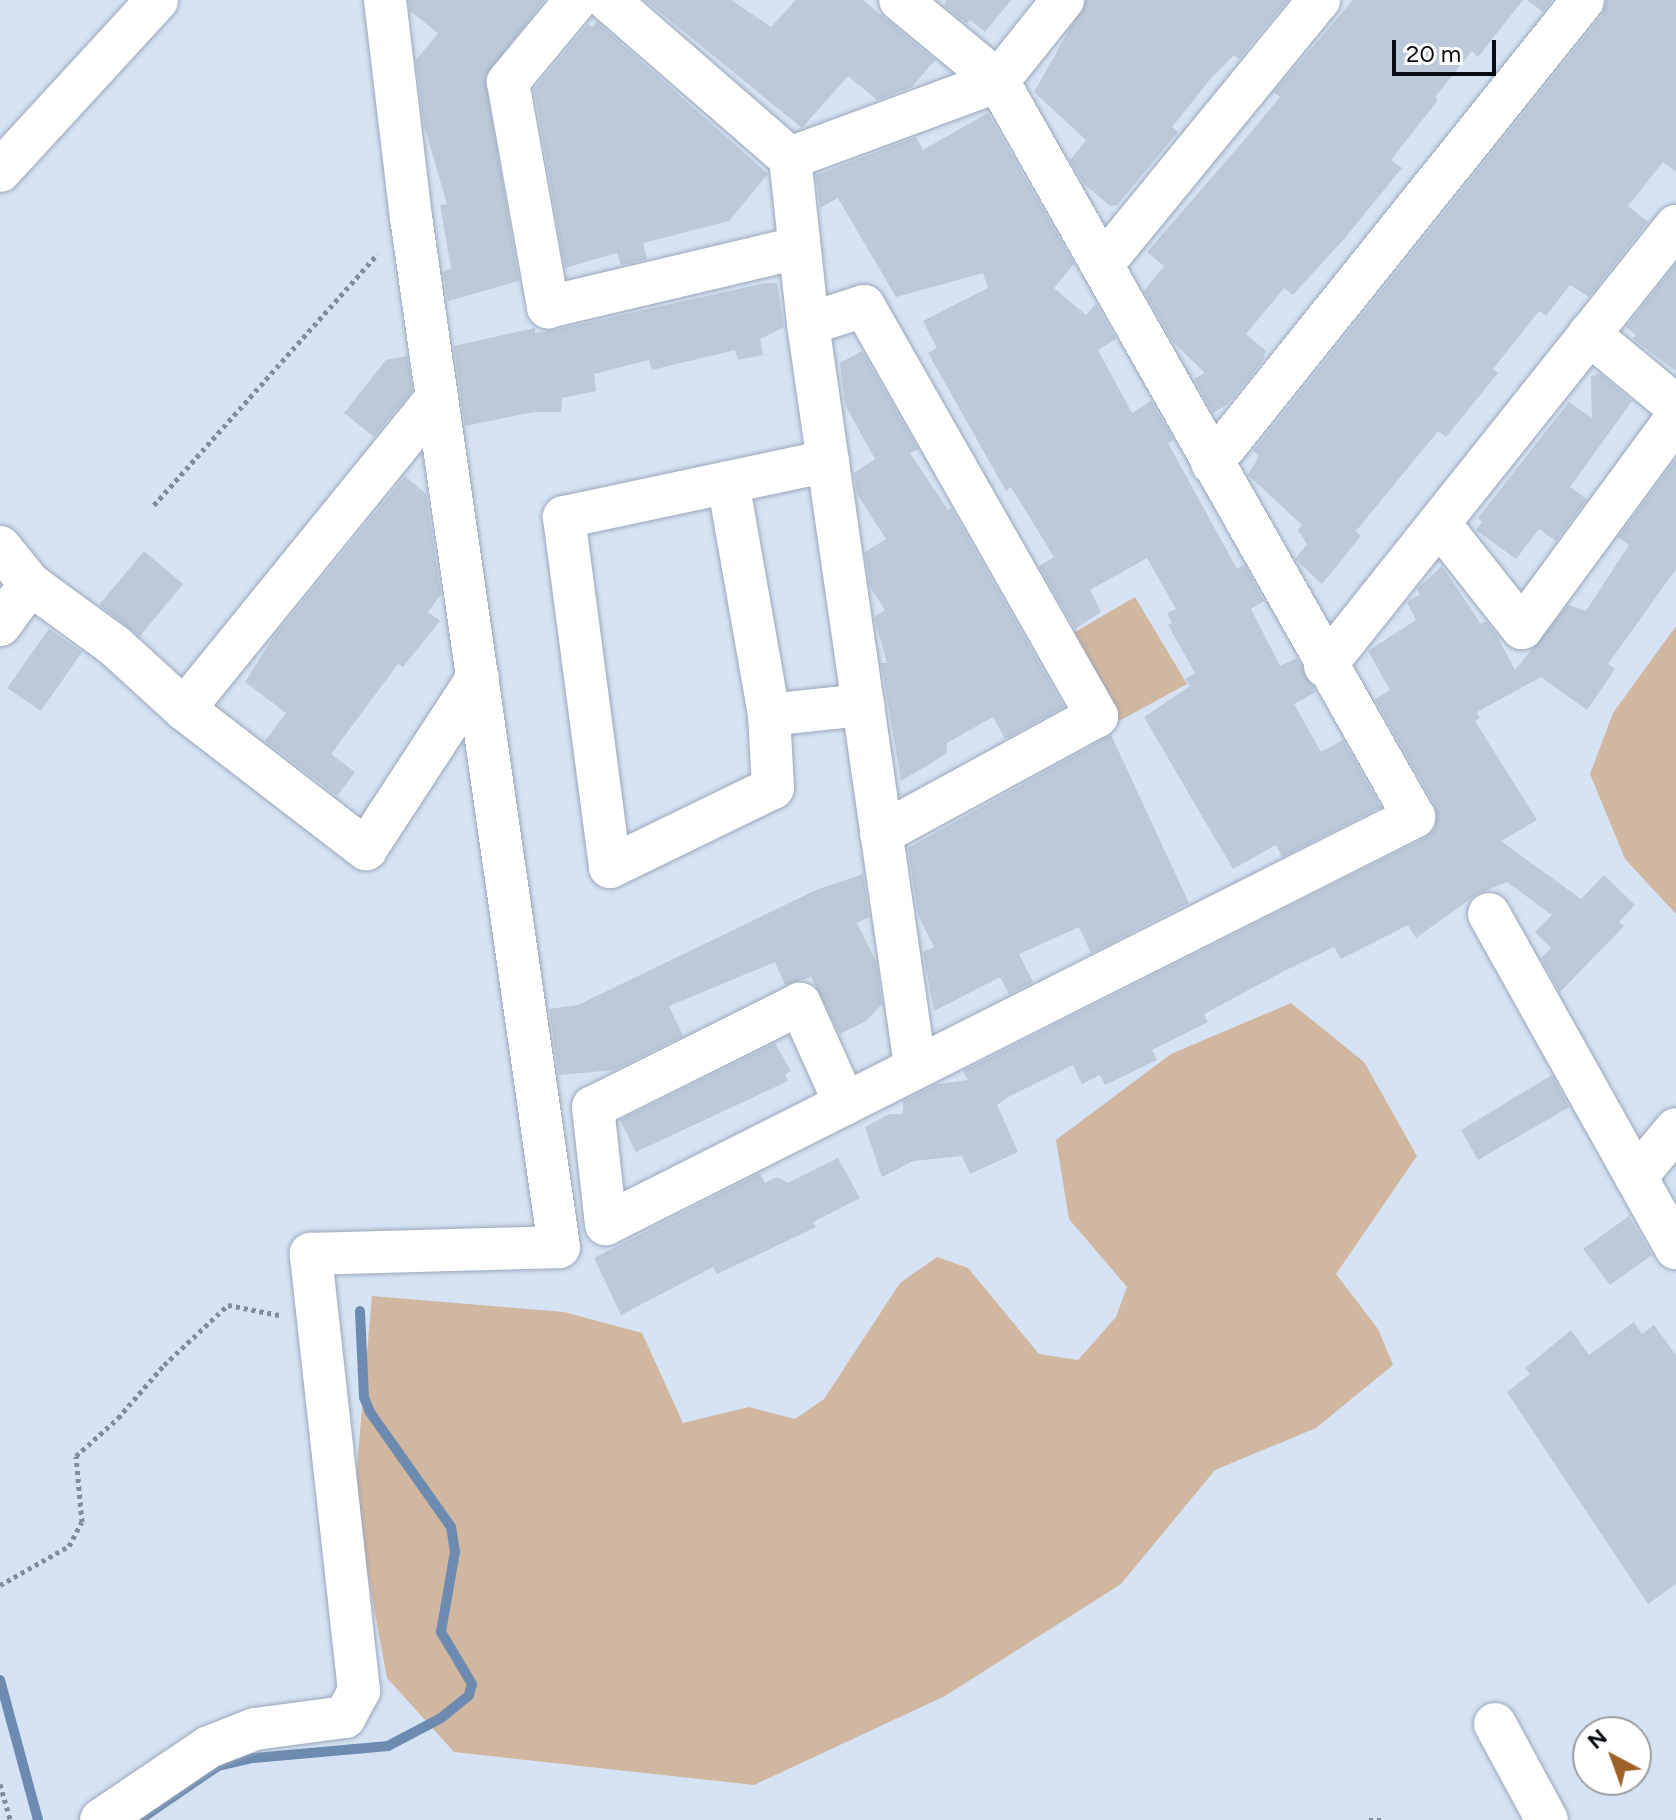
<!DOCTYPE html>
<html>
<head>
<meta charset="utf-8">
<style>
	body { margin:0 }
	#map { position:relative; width:1676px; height:1820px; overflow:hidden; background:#d5e3f5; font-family:Figtree,sans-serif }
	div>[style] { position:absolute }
	.green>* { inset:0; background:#d2b7a0 }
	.stream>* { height:10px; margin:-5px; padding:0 5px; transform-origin:5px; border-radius:5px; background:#6d8bb0 }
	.building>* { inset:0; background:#bbc9da }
	.path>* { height:5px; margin-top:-2.5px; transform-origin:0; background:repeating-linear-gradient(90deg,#828b99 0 4px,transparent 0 8px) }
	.roads { filter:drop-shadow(0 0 2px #9aa7b8) drop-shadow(0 0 2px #9aa7b8) }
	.street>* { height:42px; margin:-21px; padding:0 21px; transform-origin:21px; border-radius:21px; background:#fff }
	span { translate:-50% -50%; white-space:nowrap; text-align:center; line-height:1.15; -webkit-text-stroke:7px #fff; paint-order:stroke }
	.north { position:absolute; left:1572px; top:1716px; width:80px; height:80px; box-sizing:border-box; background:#fff; border:2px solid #9d9ea1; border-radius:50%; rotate:319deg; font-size:22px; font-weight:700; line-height:32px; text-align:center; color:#090d13 }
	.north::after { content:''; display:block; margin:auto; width:28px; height:36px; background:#9f6226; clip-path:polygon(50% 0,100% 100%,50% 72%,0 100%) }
	.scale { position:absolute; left:1392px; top:40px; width:104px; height:36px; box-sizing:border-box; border:4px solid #090d13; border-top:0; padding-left:10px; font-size:24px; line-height:28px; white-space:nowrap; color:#090d13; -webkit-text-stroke:6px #fff; paint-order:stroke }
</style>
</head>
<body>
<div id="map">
	<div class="green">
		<div style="clip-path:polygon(1135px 597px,1187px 684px,1119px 721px,1070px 635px)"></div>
		<div style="clip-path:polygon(1676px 626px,1676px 914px,1625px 859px,1590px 774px,1613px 713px)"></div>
		<div style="clip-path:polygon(1291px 1003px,1364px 1062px,1417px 1156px,1336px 1274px,1378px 1329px,1393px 1365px,1316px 1428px,1215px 1470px,1121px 1584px,945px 1696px,754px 1785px,454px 1752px,387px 1678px,354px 1500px,372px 1296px,564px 1312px,642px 1333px,683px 1423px,749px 1407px,795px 1419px,824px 1399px,900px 1283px,937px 1257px,968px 1268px,1039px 1354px,1078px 1360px,1116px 1317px,1127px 1287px,1069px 1219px,1056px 1140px,1171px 1054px)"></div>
	</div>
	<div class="stream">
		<div style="left:0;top:1680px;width:145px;rotate:74.8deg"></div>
		<div style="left:139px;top:1820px;width:96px;rotate:-34.4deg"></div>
		<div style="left:218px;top:1766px;width:36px;rotate:-13deg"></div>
		<div style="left:253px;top:1758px;width:136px;rotate:-5.1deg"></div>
		<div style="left:388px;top:1746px;width:60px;rotate:-27.8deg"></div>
		<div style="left:441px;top:1718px;width:36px;rotate:-39deg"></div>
		<div style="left:469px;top:1695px;width:11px;rotate:-75deg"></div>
		<div style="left:472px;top:1684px;width:61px;rotate:-120.8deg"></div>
		<div style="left:441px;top:1632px;width:81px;rotate:-80.1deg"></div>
		<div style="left:455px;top:1552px;width:25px;rotate:-99deg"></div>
		<div style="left:451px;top:1527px;width:141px;rotate:-125.2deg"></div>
		<div style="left:370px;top:1412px;width:16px;rotate:-112deg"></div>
		<div style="left:364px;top:1397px;width:86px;rotate:-92.7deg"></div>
	</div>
	<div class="building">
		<div style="clip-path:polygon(409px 0,545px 0,485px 77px,519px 281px,448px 301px,443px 272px,451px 268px,440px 205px,447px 204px,424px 125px,416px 60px,438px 33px,410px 11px)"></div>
		<div style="clip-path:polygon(645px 0,731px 0,771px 27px,796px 0,863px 0,935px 60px,912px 87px,877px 100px,848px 76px,802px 128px)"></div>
		<div style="clip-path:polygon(946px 0,1011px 0,985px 32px,970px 20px,967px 24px,945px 6px)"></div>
		<div style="clip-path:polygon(1086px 0,1288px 0,1239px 59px,1234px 55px,1213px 76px,1172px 127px,1178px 132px,1117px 205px,1110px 206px,1084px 184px,1070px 160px,1086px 140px,1034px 92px)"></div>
		<div style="clip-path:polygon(1353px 0,1523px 0,1478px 57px,1472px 51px,1435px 97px,1438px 100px,1391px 160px,1402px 168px,1344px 239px,1293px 295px,1284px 288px,1246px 334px,1266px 351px,1262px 362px,1228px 404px,1213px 413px,1194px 379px,1205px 373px,1173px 342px,1144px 291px,1164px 266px,1147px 252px,1246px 138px,1280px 97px,1274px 92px)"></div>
		<div style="clip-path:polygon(1527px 0,1552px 0,1543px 12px)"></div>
		<div style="clip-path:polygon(1606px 0,1676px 0,1676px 172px,1663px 162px,1628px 206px,1648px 222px,1589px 297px,1570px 285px,1546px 316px,1539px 311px,1493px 369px,1498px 373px,1446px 437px,1438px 431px,1356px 531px,1361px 536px,1322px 584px,1295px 559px,1307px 544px,1298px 530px,1302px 525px,1248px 475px,1259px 456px,1253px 451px,1602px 15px)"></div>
		<div style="clip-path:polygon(597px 22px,768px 174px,729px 221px,643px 243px,647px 259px,621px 265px,617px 253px,565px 268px,534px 89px,588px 24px,592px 27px)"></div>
		<div style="clip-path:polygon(988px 113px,1074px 264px,1054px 288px,1086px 315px,1096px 304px,1116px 339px,1098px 350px,1132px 413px,1151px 401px,1174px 440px,1168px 443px,1237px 569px,1244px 565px,1264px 601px,1251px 609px,1280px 666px,1297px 658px,1316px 692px,1294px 704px,1321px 752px,1343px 740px,1381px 807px,1282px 857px,1276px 845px,1233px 869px,1144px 717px,1190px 686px,1185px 679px,1195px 673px,1168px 625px,1172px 623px,1167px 613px,1176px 609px,1147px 558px,1090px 590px,1101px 612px,1075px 629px,1039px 566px,1054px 557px,1011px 487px,1006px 491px,928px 353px,937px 348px,923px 321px,988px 288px,983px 273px,896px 297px,838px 198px,820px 208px,816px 175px,916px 137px,923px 150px)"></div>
		<div style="clip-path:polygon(1676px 264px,1676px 371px,1633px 339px,1636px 335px,1626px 327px)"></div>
		<div style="clip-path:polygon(765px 283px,777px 283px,784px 327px,760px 339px,763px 355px,738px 360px,735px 350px,652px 370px,649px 360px,594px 374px,596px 391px,562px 398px,561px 412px,534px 412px,465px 426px,454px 346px,535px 328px,535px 333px,554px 330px)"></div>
		<div style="clip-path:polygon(862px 351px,918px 449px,910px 453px,948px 510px,951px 508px,1064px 707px,1005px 739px,993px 717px,947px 743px,946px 754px,901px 781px,881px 663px,887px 663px,874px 617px,885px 610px,870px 587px,865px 552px,886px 539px,857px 494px,854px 473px,875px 459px,845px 405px,840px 363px)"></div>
		<div style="clip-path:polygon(407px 356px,412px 391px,374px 437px,344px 413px,386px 360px)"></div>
		<div style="clip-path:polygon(1600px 374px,1632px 401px,1570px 487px,1587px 499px,1556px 541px,1539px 529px,1516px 559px,1476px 530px,1482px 522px,1478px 518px,1569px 402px,1592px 418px,1591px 376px)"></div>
		<div style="clip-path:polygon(1676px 459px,1676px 569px,1608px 664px,1615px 669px,1587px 710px,1541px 677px,1477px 712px,1480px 718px,1475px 721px,1537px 820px,1501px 841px,1581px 899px,1604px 875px,1635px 905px,1619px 922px,1624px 926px,1560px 992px,1541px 958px,1551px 948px,1535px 932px,1552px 915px,1507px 882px,1477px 894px,1416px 938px,1408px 925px,1341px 959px,1334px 947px,1284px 971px,1204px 1014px,1208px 1022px,1152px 1050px,1157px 1060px,1105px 1085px,1100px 1075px,1082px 1084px,1073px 1065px,1010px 1096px,997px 1105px,1018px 1152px,970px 1174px,962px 1156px,913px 1161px,882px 1177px,865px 1127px,889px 1114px,903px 1114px,903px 1101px,938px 1084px,968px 1080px,963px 1071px,1425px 838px,1435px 829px,1435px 806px,1375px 699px,1390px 690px,1368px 651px,1416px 620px,1407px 602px,1420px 594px,1417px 589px,1442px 566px,1481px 624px,1486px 621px,1496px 634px,1515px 670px,1568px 605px,1586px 611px,1629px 545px,1618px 537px)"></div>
		<div style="clip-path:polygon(405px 476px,426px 494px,441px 594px,428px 612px,440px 621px,403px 667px,398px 664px,331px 754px,355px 772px,337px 796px,265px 741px,286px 713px,245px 682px,272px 639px)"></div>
		<div style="clip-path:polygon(144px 551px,183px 584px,140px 636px,99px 605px)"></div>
		<div style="clip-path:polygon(49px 629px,82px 652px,41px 711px,7px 688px)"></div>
		<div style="clip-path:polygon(1111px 735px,1189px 903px,1091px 953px,1079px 927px,1019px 954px,1033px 982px,1009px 994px,1000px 977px,934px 1011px,923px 952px,934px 947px,918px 915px,908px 848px)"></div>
		<div style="clip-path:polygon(863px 874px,869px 917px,857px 923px,876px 961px,882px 1004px,866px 1021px,840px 1034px,811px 977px,785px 985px,775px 962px,669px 1006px,683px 1036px,614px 1070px,559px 1075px,549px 1009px,578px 1005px,816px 890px)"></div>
		<div style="clip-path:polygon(775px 1043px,791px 1071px,785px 1074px,788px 1081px,636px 1152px,620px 1120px)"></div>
		<div style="clip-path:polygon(1552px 1075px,1569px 1107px,1478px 1160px,1461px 1130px)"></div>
		<div style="clip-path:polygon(838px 1158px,860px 1198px,813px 1222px,816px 1227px,717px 1274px,713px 1267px,621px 1315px,594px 1258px,760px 1173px,765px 1183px,777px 1177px,788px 1183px)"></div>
		<div style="clip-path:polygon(1629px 1216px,1652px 1255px,1610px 1285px,1583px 1249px)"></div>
		<div style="clip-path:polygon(1634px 1322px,1642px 1334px,1654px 1325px,1676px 1355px,1676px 1584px,1648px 1604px,1507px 1392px,1530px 1374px,1525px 1368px,1571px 1330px,1589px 1355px)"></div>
	</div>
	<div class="path">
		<div style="left:154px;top:505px;width:336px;rotate:-48.3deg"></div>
		<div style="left:0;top:1585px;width:79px;rotate:-29.5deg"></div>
		<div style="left:69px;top:1546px;width:27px;rotate:-62deg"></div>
		<div style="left:82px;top:1522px;width:66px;rotate:-95.2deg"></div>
		<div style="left:76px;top:1456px;width:57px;rotate:-42.1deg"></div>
		<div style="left:118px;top:1418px;width:70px;rotate:-49deg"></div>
		<div style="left:164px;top:1365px;width:88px;rotate:-43.2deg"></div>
		<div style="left:228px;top:1305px;width:52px;rotate:11.1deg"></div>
		<div style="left:0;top:1784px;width:37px;rotate:74deg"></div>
		<div style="left:1369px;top:1820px;width:15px"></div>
	</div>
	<div class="roads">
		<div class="street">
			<div style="left:576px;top:0;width:107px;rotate:129.7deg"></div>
			<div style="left:508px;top:82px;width:229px;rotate:79.9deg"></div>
			<div style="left:548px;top:307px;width:257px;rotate:-13.3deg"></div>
			<div style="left:608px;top:0;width:241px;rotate:41deg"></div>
			<div style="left:790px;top:158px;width:222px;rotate:-20.3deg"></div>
			<div style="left:998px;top:81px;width:104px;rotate:-51.3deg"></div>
			<div style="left:790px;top:158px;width:167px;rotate:83.8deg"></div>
			<div style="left:808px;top:324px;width:750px;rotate:81.79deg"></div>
			<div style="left:0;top:171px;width:232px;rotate:-47.4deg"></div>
			<div style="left:1102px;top:265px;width:343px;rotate:-50.7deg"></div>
			<div style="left:808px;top:324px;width:59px;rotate:-17.8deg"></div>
			<div style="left:864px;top:306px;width:472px;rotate:60.4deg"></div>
			<div style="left:1097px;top:716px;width:246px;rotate:151.4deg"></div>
			<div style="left:1589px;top:334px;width:113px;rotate:39.6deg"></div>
			<div style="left:828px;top:461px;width:270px;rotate:168deg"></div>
			<div style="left:564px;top:517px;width:353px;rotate:82.5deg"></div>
			<div style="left:610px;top:867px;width:181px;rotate:-25.9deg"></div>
			<div style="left:773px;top:788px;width:73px;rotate:-93.1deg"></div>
			<div style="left:769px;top:715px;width:95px;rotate:-6.1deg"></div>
			<div style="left:1212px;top:463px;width:593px;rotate:-51.29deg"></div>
			<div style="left:728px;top:482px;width:237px;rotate:80deg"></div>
			<div style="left:1439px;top:523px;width:134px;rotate:51.7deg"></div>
			<div style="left:1522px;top:628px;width:260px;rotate:-53.7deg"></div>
			<div style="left:0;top:547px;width:48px;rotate:51deg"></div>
			<div style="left:30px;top:584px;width:105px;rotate:36.1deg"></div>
			<div style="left:115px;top:646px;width:93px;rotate:42.4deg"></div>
			<div style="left:184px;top:709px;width:230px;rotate:37.6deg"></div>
			<div style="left:366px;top:849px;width:205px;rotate:-56.9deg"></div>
			<div style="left:0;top:625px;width:51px;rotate:-53.8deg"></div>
			<div style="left:1325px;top:666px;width:563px;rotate:-51.42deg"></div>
			<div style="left:184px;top:709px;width:401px;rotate:-50.9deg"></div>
			<div style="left:1489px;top:914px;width:383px;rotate:60.8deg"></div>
			<div style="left:845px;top:1104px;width:110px;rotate:-114.2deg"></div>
			<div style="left:800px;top:1004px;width:231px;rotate:153.5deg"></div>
			<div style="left:593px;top:1107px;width:118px;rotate:83.7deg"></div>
			<div style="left:606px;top:1224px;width:905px;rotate:-26.73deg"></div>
			<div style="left:1414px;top:817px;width:845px;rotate:-119.48deg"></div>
			<div style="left:998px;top:81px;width:127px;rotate:-140.4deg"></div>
			<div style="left:1636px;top:1177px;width:62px;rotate:-50.2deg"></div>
			<div style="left:1495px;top:1724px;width:109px;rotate:61.6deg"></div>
			<div style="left:101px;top:1820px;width:130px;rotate:-34.1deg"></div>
			<div style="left:209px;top:1747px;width:49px;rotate:-21.4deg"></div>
			<div style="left:255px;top:1729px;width:91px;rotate:-7.6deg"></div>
			<div style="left:345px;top:1717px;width:30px;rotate:-62deg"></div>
			<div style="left:359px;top:1691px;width:440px;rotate:-96.3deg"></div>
			<div style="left:311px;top:1254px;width:248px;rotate:-1.6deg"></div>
			<div style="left:559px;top:1247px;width:1040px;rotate:-98.18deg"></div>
			<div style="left:411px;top:218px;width:220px;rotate:-96.8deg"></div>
		</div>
	</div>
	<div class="north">N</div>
	<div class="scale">20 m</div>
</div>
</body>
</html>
